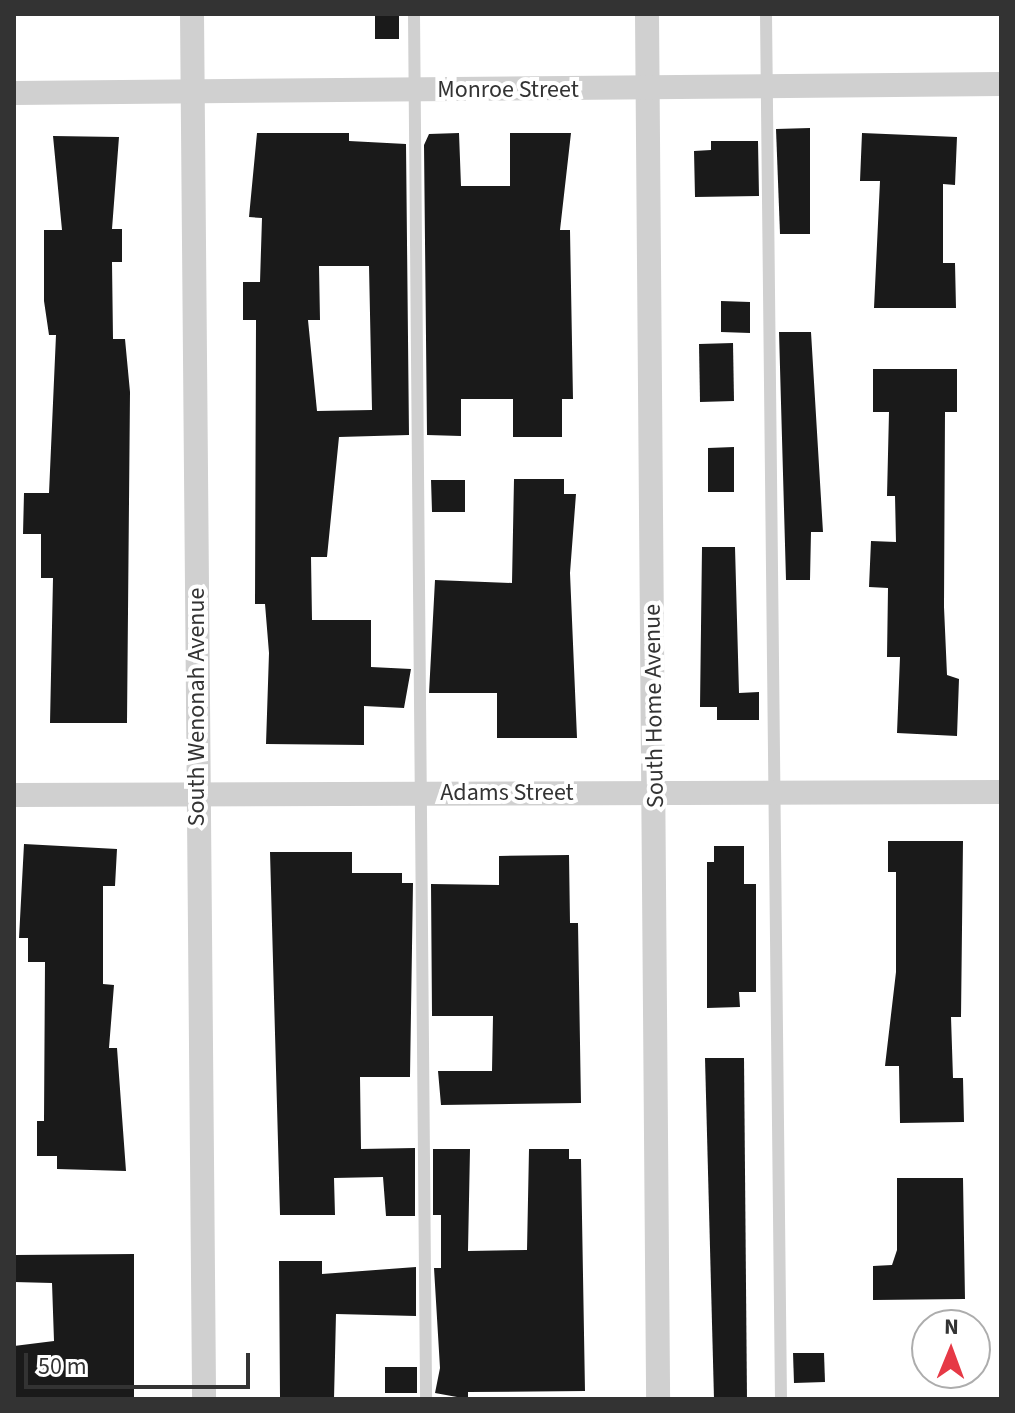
<!DOCTYPE html>
<html>
<head>
<meta charset="utf-8">
<style>
	body { margin:0 }
	#map { position:relative; width:1015px; height:1413px; overflow:hidden; background:#fff; font-family:"Source Sans 3",sans-serif }
	div>[style] { position:absolute }
	.building>* { inset:0; background:#1a1a1a }
	.lane>* { height:12px; margin:-6px; padding:0 6px; transform-origin:6px; border-radius:6px; background:#d0d0d0 }
	.street>* { height:24px; margin:-12px; padding:0 12px; transform-origin:12px; border-radius:12px; background:#d0d0d0 }
	span { translate:-50% -50%; white-space:nowrap; text-align:center; line-height:1.15; -webkit-text-stroke:8px #fff; paint-order:stroke }
	.street-label { font-size:24px; color:#333 }
	.frame { position:absolute; inset:0; border:16px solid #333; pointer-events:none }
	.north { position:absolute; left:911px; top:1309px; width:80px; height:80px; box-sizing:border-box; background:#fff; border:2px solid #adadad; border-radius:50%; rotate:1deg; font-size:22px; font-weight:700; line-height:32px; text-align:center; color:#333 }
	.north::after { content:''; display:block; margin:auto; width:28px; height:36px; background:#e63946; clip-path:polygon(50% 0,100% 100%,50% 72%,0 100%) }
	.scale { position:absolute; left:24px; top:1353px; width:226px; height:36px; box-sizing:border-box; border:4px solid #333; border-top:0; padding-left:10px; font-size:24px; line-height:28px; white-space:nowrap; color:#333; -webkit-text-stroke:6px #fff; paint-order:stroke }
</style>
</head>
<body>
<div id="map">
	<div class="building">
		<div style="clip-path:polygon(375px 14px,399px 14px,399px 39px,375px 39px)"></div>
		<div style="clip-path:polygon(810px 128px,810px 234px,780px 234px,776px 129px)"></div>
		<div style="clip-path:polygon(evenodd,257px 133px,349px 133px,349px 141px,406px 144px,409px 435px,339px 437px,327px 557px,311px 557px,312px 620px,371px 620px,371px 667px,411px 669px,404px 708px,364px 706px,364px 745px,266px 744px,269px 653px,265px 604px,255px 604px,256px 320px,243px 320px,243px 282px,260px 282px,262px 218px,249px 217px,257px 133px,319px 266px,369px 266px,372px 410px,317px 411px,308px 320px,320px 320px,319px 266px)"></div>
		<div style="clip-path:polygon(459px 133px,461px 186px,510px 186px,510px 133px,571px 133px,560px 230px,570px 230px,573px 399px,562px 399px,562px 437px,513px 437px,513px 399px,461px 399px,461px 436px,427px 435px,424px 145px,429px 134px)"></div>
		<div style="clip-path:polygon(862px 133px,957px 137px,955px 185px,943px 184px,943px 263px,955px 263px,956px 308px,874px 308px,880px 181px,860px 181px)"></div>
		<div style="clip-path:polygon(53px 136px,119px 137px,112px 229px,122px 229px,122px 262px,112px 262px,113px 339px,125px 339px,130px 392px,127px 723px,50px 723px,53px 578px,41px 578px,41px 534px,23px 534px,24px 493px,49px 493px,56px 335px,49px 335px,44px 301px,44px 230px,62px 230px)"></div>
		<div style="clip-path:polygon(711px 141px,758px 141px,759px 196px,695px 197px,694px 151px,711px 150px)"></div>
		<div style="clip-path:polygon(721px 301px,750px 302px,750px 333px,721px 332px)"></div>
		<div style="clip-path:polygon(779px 332px,811px 332px,823px 532px,811px 532px,810px 580px,786px 580px)"></div>
		<div style="clip-path:polygon(733px 343px,734px 401px,700px 402px,699px 344px)"></div>
		<div style="clip-path:polygon(873px 369px,957px 369px,957px 412px,945px 412px,944px 607px,947px 675px,959px 679px,957px 736px,897px 733px,900px 657px,887px 657px,888px 588px,869px 587px,871px 541px,896px 542px,895px 496px,887px 496px,889px 412px,873px 412px)"></div>
		<div style="clip-path:polygon(734px 447px,734px 492px,708px 492px,708px 448px)"></div>
		<div style="clip-path:polygon(514px 479px,564px 479px,564px 494px,576px 494px,570px 573px,577px 738px,497px 738px,497px 693px,429px 693px,435px 580px,512px 583px)"></div>
		<div style="clip-path:polygon(431px 480px,465px 480px,465px 512px,432px 512px)"></div>
		<div style="clip-path:polygon(702px 547px,735px 547px,739px 693px,759px 692px,759px 720px,717px 720px,717px 707px,700px 707px)"></div>
		<div style="clip-path:polygon(888px 841px,963px 841px,961px 1017px,951px 1017px,953px 1078px,963px 1078px,964px 1122px,900px 1123px,899px 1066px,885px 1066px,896px 972px,896px 872px,888px 872px)"></div>
		<div style="clip-path:polygon(24px 844px,117px 849px,115px 886px,103px 886px,103px 984px,114px 985px,109px 1048px,117px 1048px,126px 1171px,57px 1169px,57px 1156px,37px 1156px,37px 1121px,44px 1121px,45px 962px,28px 962px,28px 938px,19px 938px)"></div>
		<div style="clip-path:polygon(714px 846px,744px 846px,744px 884px,756px 884px,756px 992px,739px 992px,740px 1007px,707px 1008px,707px 862px,714px 862px)"></div>
		<div style="clip-path:polygon(270px 852px,352px 852px,352px 873px,402px 873px,402px 883px,413px 883px,410px 1077px,360px 1077px,361px 1149px,415px 1148px,415px 1216px,386px 1216px,383px 1177px,334px 1178px,335px 1215px,280px 1215px)"></div>
		<div style="clip-path:polygon(569px 855px,570px 923px,578px 923px,581px 1103px,441px 1105px,438px 1071px,492px 1071px,493px 1016px,432px 1016px,431px 884px,499px 885px,499px 856px)"></div>
		<div style="clip-path:polygon(705px 1058px,744px 1058px,747px 1399px,714px 1399px)"></div>
		<div style="clip-path:polygon(433px 1149px,470px 1149px,468px 1251px,527px 1250px,529px 1149px,569px 1149px,569px 1159px,581px 1159px,585px 1391px,468px 1392px,468px 1399px,435px 1393px,440px 1368px,434px 1268px,441px 1268px,441px 1215px,433px 1215px)"></div>
		<div style="clip-path:polygon(897px 1178px,963px 1178px,965px 1299px,873px 1300px,873px 1266px,892px 1265px,897px 1250px)"></div>
		<div style="clip-path:polygon(134px 1254px,134px 1399px,14px 1399px,14px 1346px,54px 1341px,52px 1283px,14px 1282px,14px 1255px)"></div>
		<div style="clip-path:polygon(279px 1261px,322px 1261px,322px 1274px,416px 1267px,416px 1316px,336px 1314px,334px 1399px,280px 1399px)"></div>
		<div style="clip-path:polygon(793px 1353px,824px 1353px,825px 1382px,794px 1383px)"></div>
		<div style="clip-path:polygon(385px 1367px,417px 1367px,417px 1393px,385px 1393px)"></div>
	</div>
	<div class="lane">
		<div style="left:414px;top:14px;width:1385px;rotate:89.5deg"></div>
		<div style="left:766px;top:14px;width:1385px;rotate:89.38deg"></div>
	</div>
	<div class="street">
		<div style="left:192px;top:14px;width:1385px;rotate:89.5deg"></div>
		<div style="left:647px;top:14px;width:1385px;rotate:89.54deg"></div>
		<div style="left:14px;top:93px;width:987px;rotate:-0.52deg"></div>
		<div style="left:14px;top:795px;width:987px;rotate:-0.17deg"></div>
	</div>
	<div class="street-label">
		<span style="left:508px;top:90px">Monroe Street</span>
		<span style="left:654px;top:706px;rotate:-91deg">South Home Avenue</span>
		<span style="left:197px;top:707px;rotate:-90deg">South Wenonah Avenue</span>
		<span style="left:507px;top:793px">Adams Street</span>
	</div>
	<div class="frame"></div>
	<div class="north">N</div>
	<div class="scale">50 m</div>
</div>
</body>
</html>
